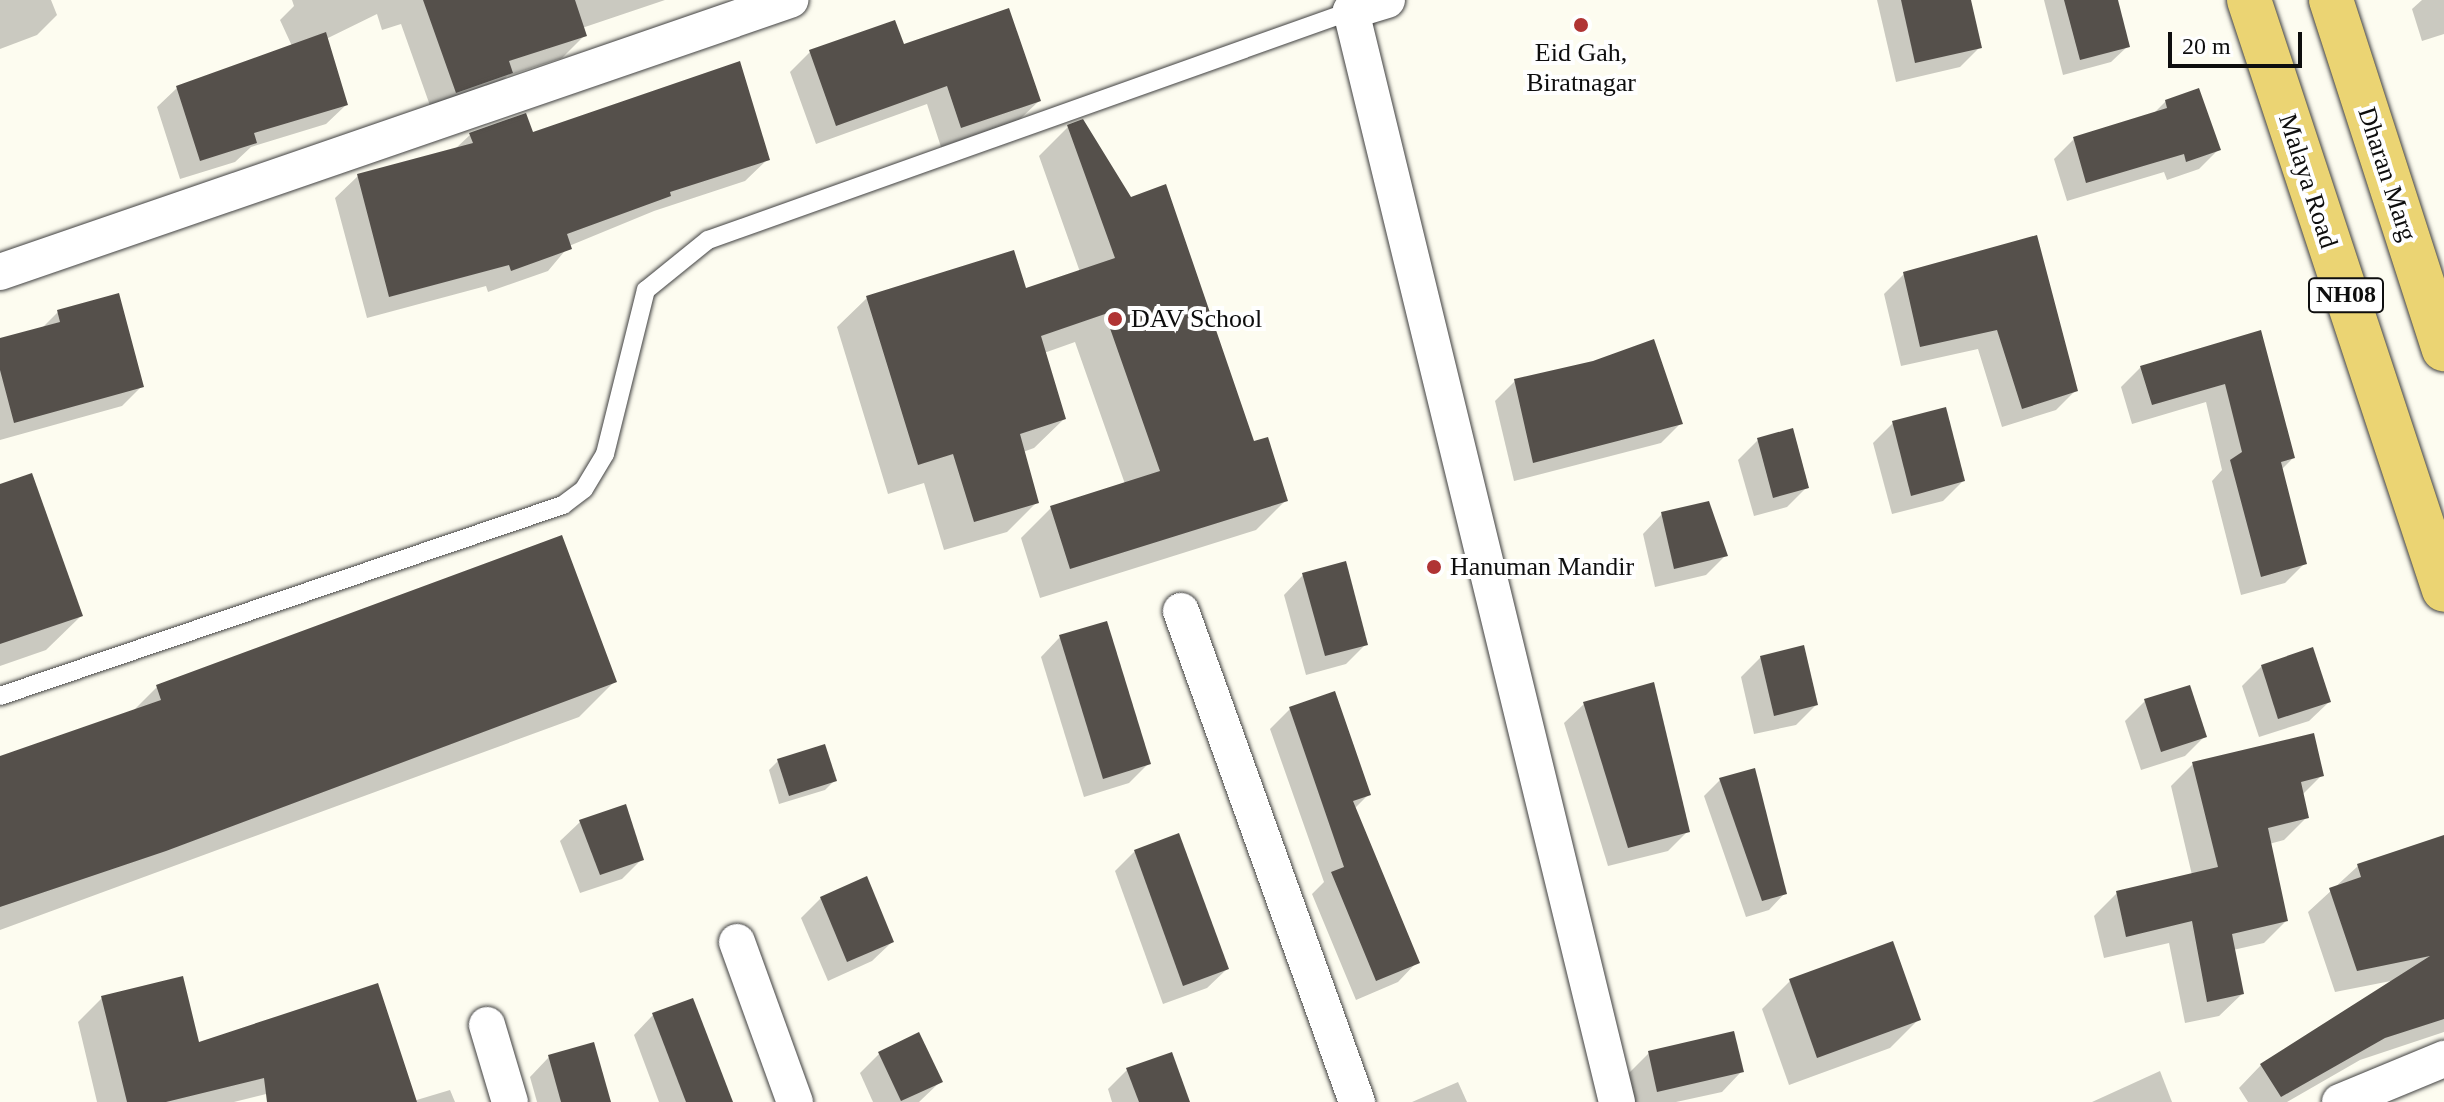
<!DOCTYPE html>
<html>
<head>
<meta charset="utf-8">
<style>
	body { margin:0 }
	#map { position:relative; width:2444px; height:1102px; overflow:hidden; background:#fdfcf0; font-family:"Times New Roman",serif }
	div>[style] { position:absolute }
	.shadow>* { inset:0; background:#0003 }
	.building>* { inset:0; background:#55504b }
	.roads { filter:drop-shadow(0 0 2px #414141) drop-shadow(0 0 2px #414141) }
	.service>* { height:18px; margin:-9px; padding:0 9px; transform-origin:9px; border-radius:9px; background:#fff }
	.minor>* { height:36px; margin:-18px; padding:0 18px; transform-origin:18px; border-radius:18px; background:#fff }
	.primary>* { height:44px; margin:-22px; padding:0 22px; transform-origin:22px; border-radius:22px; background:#ebd473 }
	.dots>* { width:22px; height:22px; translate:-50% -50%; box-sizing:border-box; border:4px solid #fff; border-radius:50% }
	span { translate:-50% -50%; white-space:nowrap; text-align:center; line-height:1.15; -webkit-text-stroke:8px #fff; paint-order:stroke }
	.shield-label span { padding:2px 6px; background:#fff; border:2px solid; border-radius:6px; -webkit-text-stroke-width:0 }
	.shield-label { font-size:24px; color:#0e0e0e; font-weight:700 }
	.poi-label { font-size:26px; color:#0e0e0e }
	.left { translate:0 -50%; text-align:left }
	.street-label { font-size:26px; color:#0e0e0e }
	.scale { position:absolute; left:2168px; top:32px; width:134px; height:36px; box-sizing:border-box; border:4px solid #0e0e0e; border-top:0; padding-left:10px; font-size:24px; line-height:28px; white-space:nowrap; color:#0e0e0e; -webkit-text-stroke:6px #fff; paint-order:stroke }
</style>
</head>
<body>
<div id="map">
	<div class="shadow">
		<div style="clip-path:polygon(0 0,51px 0,57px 15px,37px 35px,0 49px)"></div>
		<div style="clip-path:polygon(292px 0,665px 0,582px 28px,584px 36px,562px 58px,507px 76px,488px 95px,433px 114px,401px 24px,382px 30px,377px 14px,326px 39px,346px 105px,326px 124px,251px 147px,235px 162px,180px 179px,157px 107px,177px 88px,292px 46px,280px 20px,294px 6px)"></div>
		<div style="clip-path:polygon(1877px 0,1969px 0,1980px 47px,1960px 67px,1896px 82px)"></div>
		<div style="clip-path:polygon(2044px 0,2116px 0,2128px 46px,2111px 62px,2063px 75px)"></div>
		<div style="clip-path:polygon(2422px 0,2444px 0,2444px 34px,2422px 41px,2412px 9px)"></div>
		<div style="clip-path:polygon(902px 46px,1039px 101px,1019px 120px,941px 147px,927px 104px,816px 144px,790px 72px,810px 52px)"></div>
		<div style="clip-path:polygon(2166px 101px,2219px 149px,2199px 169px,2167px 180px,2164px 172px,2067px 201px,2054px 159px,2074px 139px,2153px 114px)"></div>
		<div style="clip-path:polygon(1068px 127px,1286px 500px,1256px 530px,1040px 598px,1021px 538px,1051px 508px,1125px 484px,1075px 342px,1044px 353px,1064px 419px,1034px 448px,1023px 452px,1037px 502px,1007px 532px,944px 550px,924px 483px,888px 494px,837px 327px,867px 298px,1025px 291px,1080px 272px,1039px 156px)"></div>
		<div style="clip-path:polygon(471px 134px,532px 135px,768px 159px,745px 181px,654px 211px,569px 246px,548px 271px,488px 292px,486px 286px,367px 318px,335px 198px,358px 176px,455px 149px)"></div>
		<div style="clip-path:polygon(2036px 238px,2076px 390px,2056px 410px,2002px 427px,1978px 349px,1901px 366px,1884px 294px,1904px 274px)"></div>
		<div style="clip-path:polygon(58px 312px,142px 386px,122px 406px,0 440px,0 340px,41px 329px)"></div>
		<div style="clip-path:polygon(2260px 333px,2293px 458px,2281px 470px,2304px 564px,2285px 583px,2241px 595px,2212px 481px,2222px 470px,2206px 402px,2132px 424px,2121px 387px,2141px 367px)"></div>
		<div style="clip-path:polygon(1593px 363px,1681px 423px,1661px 443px,1514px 481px,1495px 401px,1515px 381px)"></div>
		<div style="clip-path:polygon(1893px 423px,1963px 481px,1943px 501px,1892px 514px,1873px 443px)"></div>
		<div style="clip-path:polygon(1758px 440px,1807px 487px,1787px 507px,1754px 516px,1738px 460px)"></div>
		<div style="clip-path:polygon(0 486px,81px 616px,46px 650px,0 666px)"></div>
		<div style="clip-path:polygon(1662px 514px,1726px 555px,1706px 575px,1655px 587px,1643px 534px)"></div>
		<div style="clip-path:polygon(1303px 575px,1366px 644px,1346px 664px,1306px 675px,1284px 595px)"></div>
		<div style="clip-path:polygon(1060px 637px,1148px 764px,1129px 783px,1084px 797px,1041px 657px)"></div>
		<div style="clip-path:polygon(1761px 657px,1816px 705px,1796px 725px,1754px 734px,1741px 677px)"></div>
		<div style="clip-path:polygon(2262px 666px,2329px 702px,2309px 721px,2259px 737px,2242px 686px)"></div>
		<div style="clip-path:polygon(614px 682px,579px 717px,0 930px,0 758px,132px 712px,157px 687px)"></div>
		<div style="clip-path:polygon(2145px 701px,2205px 736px,2185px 756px,2141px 770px,2125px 721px)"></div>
		<div style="clip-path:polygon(1584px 704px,1688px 831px,1668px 851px,1608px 866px,1564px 723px)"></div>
		<div style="clip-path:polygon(1290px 709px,1369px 794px,1354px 809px,1417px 962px,1398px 982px,1356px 1000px,1312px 894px,1324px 882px,1270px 729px)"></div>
		<div style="clip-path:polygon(778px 761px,834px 781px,825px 790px,779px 804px,769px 770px)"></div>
		<div style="clip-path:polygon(2193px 764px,2322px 775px,2302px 795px,2307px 817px,2284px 840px,2269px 844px,2286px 921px,2264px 943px,2233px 950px,2242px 994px,2219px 1016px,2185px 1023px,2169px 943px,2104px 958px,2094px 916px,2117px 893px,2192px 875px,2171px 786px)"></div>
		<div style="clip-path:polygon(1720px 780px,1785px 893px,1769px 910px,1746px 917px,1704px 796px)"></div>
		<div style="clip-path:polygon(580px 822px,642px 859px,622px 879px,580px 893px,560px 841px)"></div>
		<div style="clip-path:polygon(2444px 842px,2444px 1032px,2360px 1060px,2287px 1102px,2248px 1102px,2239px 1088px,2261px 1065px,2396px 980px,2335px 992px,2308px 912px,2358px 866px)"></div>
		<div style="clip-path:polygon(1135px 851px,1227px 969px,1207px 988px,1163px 1004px,1115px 871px)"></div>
		<div style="clip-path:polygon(821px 898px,892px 942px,872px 961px,828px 981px,801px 918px)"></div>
		<div style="clip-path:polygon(1790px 981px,1919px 1019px,1890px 1048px,1789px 1085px,1762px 1009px)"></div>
		<div style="clip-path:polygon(102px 998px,198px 1044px,372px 1068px,234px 1102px,97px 1102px,78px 1022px)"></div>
		<div style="clip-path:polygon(653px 1015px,730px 1102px,659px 1102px,634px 1035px)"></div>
		<div style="clip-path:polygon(1649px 1053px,1741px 1072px,1722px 1092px,1676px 1102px,1635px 1102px,1629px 1073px)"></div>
		<div style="clip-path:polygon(879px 1054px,941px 1081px,919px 1102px,873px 1102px,860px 1073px)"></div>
		<div style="clip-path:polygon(549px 1057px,609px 1102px,537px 1102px,530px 1077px)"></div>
		<div style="clip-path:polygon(1128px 1069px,1188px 1102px,1112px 1102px,1108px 1089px)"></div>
		<div style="clip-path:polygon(2160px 1071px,2172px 1102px,2092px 1102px)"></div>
		<div style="clip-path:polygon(1458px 1082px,1467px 1102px,1412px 1102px)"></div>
		<div style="clip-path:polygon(450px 1090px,455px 1102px,410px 1102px)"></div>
	</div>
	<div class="building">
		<div style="clip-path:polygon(423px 0,575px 0,587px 36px,509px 61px,513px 73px,456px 93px)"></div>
		<div style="clip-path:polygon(1901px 0,1971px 0,1982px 48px,1915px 63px)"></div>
		<div style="clip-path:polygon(2064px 0,2118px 0,2130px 47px,2080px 60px)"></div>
		<div style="clip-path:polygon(1009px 8px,1041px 101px,961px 128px,947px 86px,836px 126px,809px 50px,895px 20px,904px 44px)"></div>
		<div style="clip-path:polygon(326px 32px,348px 105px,254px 133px,257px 143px,200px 161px,176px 86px)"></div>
		<div style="clip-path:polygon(740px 61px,770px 160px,670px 192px,671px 196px,567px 234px,572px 249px,511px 271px,509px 265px,389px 297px,357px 174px,473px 143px,469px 133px,526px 113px,533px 132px)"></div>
		<div style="clip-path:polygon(2199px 88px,2221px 150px,2186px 162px,2184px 154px,2086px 183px,2073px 137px,2167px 108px,2165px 100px)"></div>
		<div style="clip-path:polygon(1083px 119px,1131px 197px,1166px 184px,1254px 441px,1268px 437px,1288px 501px,1070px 569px,1050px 506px,1160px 471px,1105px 314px,1041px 336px,1066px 419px,1020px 434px,1039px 503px,974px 522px,953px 454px,918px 465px,866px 296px,1014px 250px,1026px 288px,1115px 258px,1067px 125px)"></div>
		<div style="clip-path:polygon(2037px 235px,2078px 391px,2022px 409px,1997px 330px,1920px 347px,1903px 272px)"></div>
		<div style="clip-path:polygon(119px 293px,144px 387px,14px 423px,0 370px,0 338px,60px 322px,57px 310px)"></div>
		<div style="clip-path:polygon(2261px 330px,2295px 458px,2281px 462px,2307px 564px,2261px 577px,2230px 460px,2242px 452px,2225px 384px,2152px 405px,2140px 366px)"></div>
		<div style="clip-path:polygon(1654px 339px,1683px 424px,1533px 463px,1514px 379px,1593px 361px)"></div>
		<div style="clip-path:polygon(1946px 407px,1965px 481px,1911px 496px,1892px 421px)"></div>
		<div style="clip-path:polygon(1793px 428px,1809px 488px,1773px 498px,1757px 438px)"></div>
		<div style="clip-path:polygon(32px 473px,83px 616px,0 644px,0 484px)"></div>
		<div style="clip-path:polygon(1709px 501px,1728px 556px,1674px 569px,1661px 512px)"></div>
		<div style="clip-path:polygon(562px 535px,617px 682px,166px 851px,0 907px,0 756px,161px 700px,156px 685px)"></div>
		<div style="clip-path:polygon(1346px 561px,1368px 645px,1325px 656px,1302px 573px)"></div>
		<div style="clip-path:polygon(1107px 621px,1151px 764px,1103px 779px,1059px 635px)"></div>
		<div style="clip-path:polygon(1804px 645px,1818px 705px,1774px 716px,1760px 656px)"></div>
		<div style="clip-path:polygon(2313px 647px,2331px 702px,2278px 719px,2261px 665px)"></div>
		<div style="clip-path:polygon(1654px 682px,1690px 832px,1628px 848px,1583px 702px)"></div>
		<div style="clip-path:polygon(2190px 685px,2207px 737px,2161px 752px,2144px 699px)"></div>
		<div style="clip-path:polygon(1335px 691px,1371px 795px,1353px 801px,1420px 963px,1376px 981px,1331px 872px,1344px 867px,1289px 707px)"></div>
		<div style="clip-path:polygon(2314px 733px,2324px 776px,2301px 782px,2309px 818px,2268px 828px,2288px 921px,2232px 934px,2244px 994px,2207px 1002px,2192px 921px,2126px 937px,2116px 891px,2218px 867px,2192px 762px)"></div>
		<div style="clip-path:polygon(825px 744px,837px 781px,789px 796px,777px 759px)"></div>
		<div style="clip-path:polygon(1755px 768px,1787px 894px,1762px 901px,1719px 778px)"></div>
		<div style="clip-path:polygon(626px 804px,644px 860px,600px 875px,579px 820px)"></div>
		<div style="clip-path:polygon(1179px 833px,1229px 969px,1183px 986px,1134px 850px)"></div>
		<div style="clip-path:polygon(2444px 835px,2444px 1019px,2385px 1038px,2281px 1097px,2260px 1064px,2430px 956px,2357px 971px,2329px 888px,2361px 877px,2357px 864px)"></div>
		<div style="clip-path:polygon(867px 876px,894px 942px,847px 962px,820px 897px)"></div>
		<div style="clip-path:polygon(1893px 941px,1921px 1020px,1817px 1058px,1789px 979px)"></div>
		<div style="clip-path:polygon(183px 976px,199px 1042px,378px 983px,417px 1102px,267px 1102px,264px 1078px,166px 1102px,127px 1102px,101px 996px)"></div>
		<div style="clip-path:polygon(693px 998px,733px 1102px,686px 1102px,663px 1042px,652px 1013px)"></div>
		<div style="clip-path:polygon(1734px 1031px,1744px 1072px,1657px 1092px,1648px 1051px)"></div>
		<div style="clip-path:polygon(919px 1032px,943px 1082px,901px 1101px,878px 1052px)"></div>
		<div style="clip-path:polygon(594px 1042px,611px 1102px,561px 1102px,548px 1055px)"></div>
		<div style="clip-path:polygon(1172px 1052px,1190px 1102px,1139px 1102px,1126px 1068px)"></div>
	</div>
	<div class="roads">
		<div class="service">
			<div style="left:0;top:696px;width:595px;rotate:-18.74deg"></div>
			<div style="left:563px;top:505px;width:26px;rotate:-37deg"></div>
			<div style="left:584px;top:489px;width:41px;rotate:-59deg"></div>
			<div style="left:605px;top:454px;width:169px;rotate:-76deg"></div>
			<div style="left:646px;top:290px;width:80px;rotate:-38.9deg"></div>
			<div style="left:708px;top:240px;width:683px;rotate:-19.6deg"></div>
		</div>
		<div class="minor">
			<div style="left:1387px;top:0;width:38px;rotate:163deg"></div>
			<div style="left:1351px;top:11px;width:1123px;rotate:76.3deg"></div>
			<div style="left:0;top:272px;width:836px;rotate:-19deg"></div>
			<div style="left:1181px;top:611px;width:522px;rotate:70.28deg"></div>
			<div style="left:737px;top:942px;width:170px;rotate:70.1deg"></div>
			<div style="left:487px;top:1025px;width:80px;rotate:73.4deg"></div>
			<div style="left:2340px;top:1102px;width:113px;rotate:-22.5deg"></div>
		</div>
		<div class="primary">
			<div style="left:2249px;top:0;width:621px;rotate:71.71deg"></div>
			<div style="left:2331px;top:0;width:367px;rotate:72.1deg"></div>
		</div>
	</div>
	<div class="dots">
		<div style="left:1581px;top:25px;background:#b03434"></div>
		<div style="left:1115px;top:319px;background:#b03434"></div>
		<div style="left:1434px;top:567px;background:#b03434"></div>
	</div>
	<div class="shield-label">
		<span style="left:2346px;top:295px">NH08</span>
	</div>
	<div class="poi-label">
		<span style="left:1581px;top:68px">Eid Gah,<br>Biratnagar</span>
		<span class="left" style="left:1131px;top:319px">DAV School</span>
		<span class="left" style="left:1450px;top:567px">Hanuman Mandir</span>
	</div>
	<div class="street-label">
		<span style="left:2387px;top:174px;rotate:72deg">Dharan Marg</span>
		<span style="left:2308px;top:181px;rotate:72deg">Malaya Road</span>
	</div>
	<div class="scale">20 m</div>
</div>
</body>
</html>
